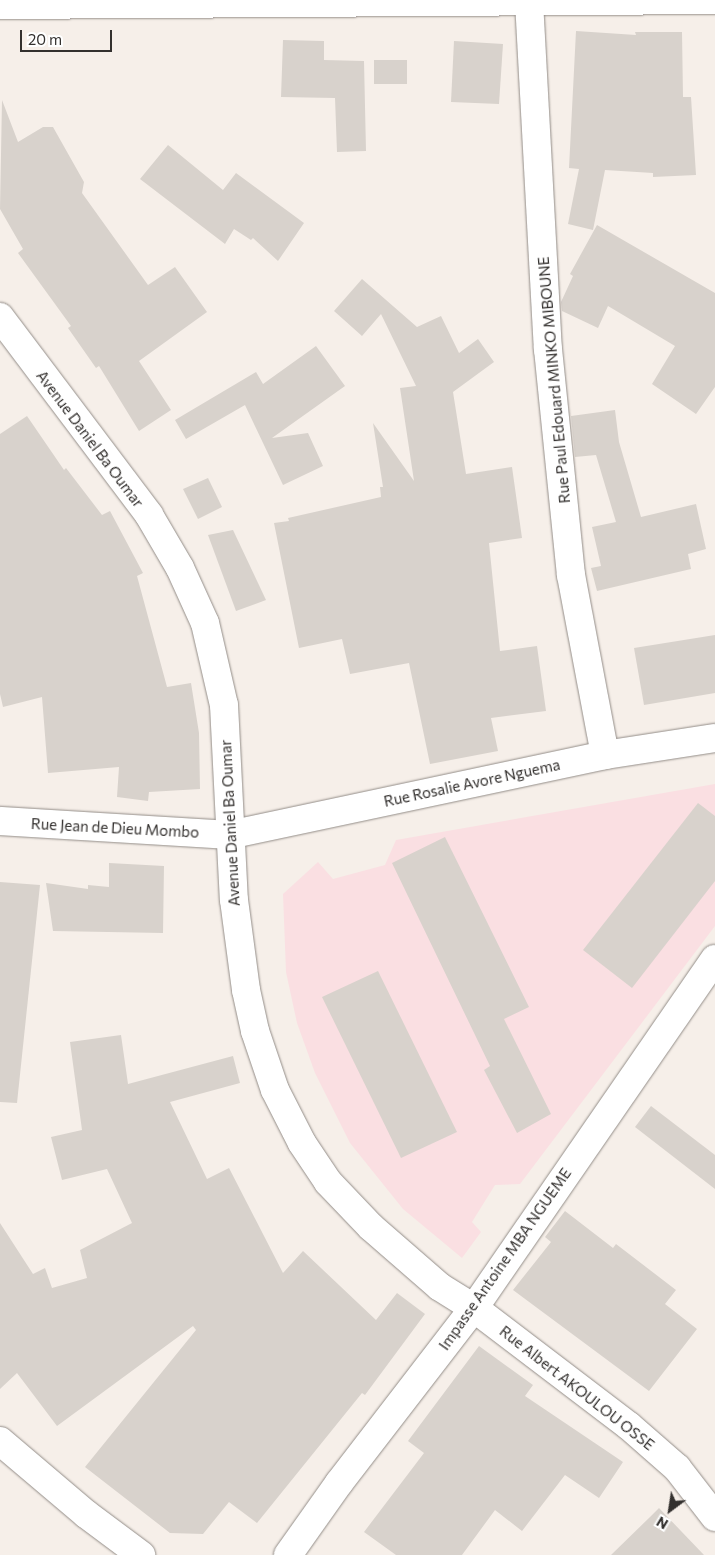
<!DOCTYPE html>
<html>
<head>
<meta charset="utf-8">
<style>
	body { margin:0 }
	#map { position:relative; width:715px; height:1555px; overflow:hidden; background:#f6efe9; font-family:Commissioner,sans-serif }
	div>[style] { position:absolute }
	.education>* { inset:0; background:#fadfe2 }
	.building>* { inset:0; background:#d8d2cc }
	.roads { filter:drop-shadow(0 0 1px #938d88) drop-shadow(0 0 1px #938d88) }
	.minor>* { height:28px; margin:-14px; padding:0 14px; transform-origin:14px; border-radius:14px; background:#fff }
	.major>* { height:28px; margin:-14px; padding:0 14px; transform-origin:14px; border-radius:14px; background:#fff }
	span { translate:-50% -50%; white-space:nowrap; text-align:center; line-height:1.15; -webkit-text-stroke:4px #fff; paint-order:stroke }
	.street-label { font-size:15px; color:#33302e }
	.north { position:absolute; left:645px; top:1485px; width:50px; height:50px; -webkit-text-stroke:4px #fff; paint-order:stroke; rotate:211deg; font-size:14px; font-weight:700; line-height:20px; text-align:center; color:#33302e }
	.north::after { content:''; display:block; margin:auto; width:18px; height:22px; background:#33302e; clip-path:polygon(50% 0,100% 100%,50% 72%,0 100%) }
	.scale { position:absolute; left:20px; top:30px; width:92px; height:22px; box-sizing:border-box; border:2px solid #33302e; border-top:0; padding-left:6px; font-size:15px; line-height:18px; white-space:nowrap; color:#33302e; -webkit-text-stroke:4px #fff; paint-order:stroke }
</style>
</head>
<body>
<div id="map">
	<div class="education">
		<div style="clip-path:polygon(715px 784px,715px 926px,520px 1184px,495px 1185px,472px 1222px,481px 1232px,462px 1258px,403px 1209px,350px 1143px,315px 1073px,297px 1023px,286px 972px,283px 894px,318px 862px,333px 879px,385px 865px,396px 840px)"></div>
	</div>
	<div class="building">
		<div style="clip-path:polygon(576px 31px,636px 35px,635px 32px,682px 32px,683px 97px,691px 97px,696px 175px,653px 177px,653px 173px,605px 170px,593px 230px,568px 224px,579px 169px,569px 168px)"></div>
		<div style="clip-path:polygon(283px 40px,324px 41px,324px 60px,364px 61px,366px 151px,337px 152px,335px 98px,281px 97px)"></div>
		<div style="clip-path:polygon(454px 41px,503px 44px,499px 104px,451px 102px)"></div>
		<div style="clip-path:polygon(374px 60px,407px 60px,407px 84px,374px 84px)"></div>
		<div style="clip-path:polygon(2px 100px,18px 142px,43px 127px,53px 127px,84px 182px,82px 193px,148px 285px,175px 267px,207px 312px,139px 361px,171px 410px,139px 431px,99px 366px,96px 368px,68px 328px,71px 326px,18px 253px,23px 249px,0 209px)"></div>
		<div style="clip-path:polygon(168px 145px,223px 190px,236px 173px,304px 223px,278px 261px,253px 238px,251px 240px,234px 229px,225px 244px,140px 179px)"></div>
		<div style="clip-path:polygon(597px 225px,715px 293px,715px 387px,696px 414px,652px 384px,675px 346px,608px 306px,598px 328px,562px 311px,561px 302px,573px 276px,570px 274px)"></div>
		<div style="clip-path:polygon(362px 279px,417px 327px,441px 316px,459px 353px,478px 339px,494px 362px,453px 392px,466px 474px,512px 467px,522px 538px,489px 543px,500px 651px,537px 646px,546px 711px,491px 718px,498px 751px,430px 764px,409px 663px,350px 674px,342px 639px,299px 648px,274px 523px,289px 521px,288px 518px,381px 497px,380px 487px,383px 487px,373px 423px,414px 481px,400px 388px,416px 386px,381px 314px,362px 336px,334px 311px)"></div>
		<div style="clip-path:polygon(316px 346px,345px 386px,272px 438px,308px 433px,323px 466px,283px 485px,245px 405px,186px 439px,175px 420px,256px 372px,263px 384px)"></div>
		<div style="clip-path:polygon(615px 410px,619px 442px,641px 517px,696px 504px,706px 549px,688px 554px,691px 569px,597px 591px,591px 568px,601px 566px,592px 527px,616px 522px,596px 455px,575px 457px,571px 416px)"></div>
		<div style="clip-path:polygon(27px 416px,64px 470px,66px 468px,102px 515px,110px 511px,143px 573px,137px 576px,167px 687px,191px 683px,199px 733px,200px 789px,149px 792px,148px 801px,117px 797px,119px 767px,48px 773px,42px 697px,3px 707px,0 694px,0 434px)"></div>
		<div style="clip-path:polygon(208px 478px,222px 507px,198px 519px,183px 489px)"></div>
		<div style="clip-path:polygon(233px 530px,266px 600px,236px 611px,208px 535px)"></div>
		<div style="clip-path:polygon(715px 635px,715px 693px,644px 705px,634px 648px)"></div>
		<div style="clip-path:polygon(698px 803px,715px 816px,715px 881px,632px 988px,583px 950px)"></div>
		<div style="clip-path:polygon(445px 837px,529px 1007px,504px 1019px,551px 1114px,517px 1133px,484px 1070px,490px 1066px,392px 863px)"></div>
		<div style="clip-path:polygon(109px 863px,164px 866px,163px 933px,53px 931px,46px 883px,88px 889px,88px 885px,109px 887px)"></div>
		<div style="clip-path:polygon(0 882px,40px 885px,17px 1103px,0 1102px)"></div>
		<div style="clip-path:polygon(378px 971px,457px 1132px,401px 1158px,322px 997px)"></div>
		<div style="clip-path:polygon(121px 1035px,128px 1084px,233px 1056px,240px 1083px,170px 1102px,207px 1179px,229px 1168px,283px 1273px,303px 1251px,376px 1320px,397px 1293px,425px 1314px,365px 1395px,362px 1393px,257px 1523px,229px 1502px,203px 1534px,170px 1533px,85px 1467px,196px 1330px,193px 1326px,57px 1426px,17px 1373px,0 1389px,0 1223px,33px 1274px,45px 1268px,52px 1288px,87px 1278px,80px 1250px,132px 1223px,107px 1169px,62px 1180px,51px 1137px,82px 1130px,70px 1042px)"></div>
		<div style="clip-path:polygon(651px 1106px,715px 1155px,715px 1189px,635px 1127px)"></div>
		<div style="clip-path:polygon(565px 1211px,613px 1248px,616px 1244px,676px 1290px,665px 1304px,697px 1329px,649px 1391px,513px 1290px,551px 1242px,545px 1237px)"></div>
		<div style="clip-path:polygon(479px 1346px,533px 1385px,525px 1396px,623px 1462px,599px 1498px,565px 1475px,522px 1531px,495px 1510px,462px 1555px,396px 1555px,364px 1532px,424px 1453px,408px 1441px)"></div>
		<div style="clip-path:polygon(659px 1508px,704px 1555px,611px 1555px,650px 1517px)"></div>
	</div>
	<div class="roads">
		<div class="minor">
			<div style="left:529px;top:1px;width:349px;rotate:86.9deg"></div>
			<div style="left:548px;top:349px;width:227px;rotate:84.2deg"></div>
			<div style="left:571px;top:575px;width:183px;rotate:79.3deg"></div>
			<div style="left:0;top:5px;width:715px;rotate:-0.4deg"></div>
			<div style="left:0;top:821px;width:229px;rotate:3.5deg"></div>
			<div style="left:0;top:1441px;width:113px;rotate:40.3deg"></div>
			<div style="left:86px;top:1514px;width:69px;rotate:36.7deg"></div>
			<div style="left:288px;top:1555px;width:88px;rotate:-54.7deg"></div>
			<div style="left:339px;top:1483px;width:221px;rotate:-52.4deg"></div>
			<div style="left:474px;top:1308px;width:195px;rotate:37.3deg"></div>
			<div style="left:629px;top:1426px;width:64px;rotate:41.2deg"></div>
			<div style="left:677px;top:1468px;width:62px;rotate:52.2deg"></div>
		</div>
		<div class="major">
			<div style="left:0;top:317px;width:248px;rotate:53deg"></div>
			<div style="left:149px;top:515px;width:61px;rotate:59.7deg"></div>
			<div style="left:180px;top:568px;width:60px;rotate:65.6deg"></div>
			<div style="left:205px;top:623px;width:84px;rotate:77deg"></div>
			<div style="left:224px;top:705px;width:195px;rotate:87.1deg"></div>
			<div style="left:234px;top:900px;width:91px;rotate:82.4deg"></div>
			<div style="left:246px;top:990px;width:42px;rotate:77.6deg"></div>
			<div style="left:255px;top:1031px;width:62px;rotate:71.3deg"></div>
			<div style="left:275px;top:1090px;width:59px;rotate:63deg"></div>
			<div style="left:302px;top:1143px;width:47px;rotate:56.3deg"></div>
			<div style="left:328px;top:1182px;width:62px;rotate:46.3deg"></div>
			<div style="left:371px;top:1227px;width:91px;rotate:41deg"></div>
			<div style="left:440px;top:1287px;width:40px;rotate:32deg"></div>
			<div style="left:474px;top:1308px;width:424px;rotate:-55.4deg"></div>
			<div style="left:229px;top:835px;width:384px;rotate:-12deg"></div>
			<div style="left:605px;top:755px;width:111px;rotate:-8.8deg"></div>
		</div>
	</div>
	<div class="street-label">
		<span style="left:554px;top:380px;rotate:-95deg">Rue Paul Edouard MINKO MIBOUNE</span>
		<span style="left:90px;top:439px;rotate:53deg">Avenue Daniel Ba Oumar</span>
		<span style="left:472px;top:783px;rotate:-12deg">Rue Rosalie Avore Nguema</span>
		<span style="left:230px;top:823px;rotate:-93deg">Avenue Daniel Ba Oumar</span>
		<span style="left:115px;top:828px;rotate:3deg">Rue Jean de Dieu Mombo</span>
		<span style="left:505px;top:1259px;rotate:-55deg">Impasse Antoine MBA NGUEME</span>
		<span style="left:577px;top:1388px;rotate:38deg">Rue Albert AKOULOU OSSE</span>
	</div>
	<div class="north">N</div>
	<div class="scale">20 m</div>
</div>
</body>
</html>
